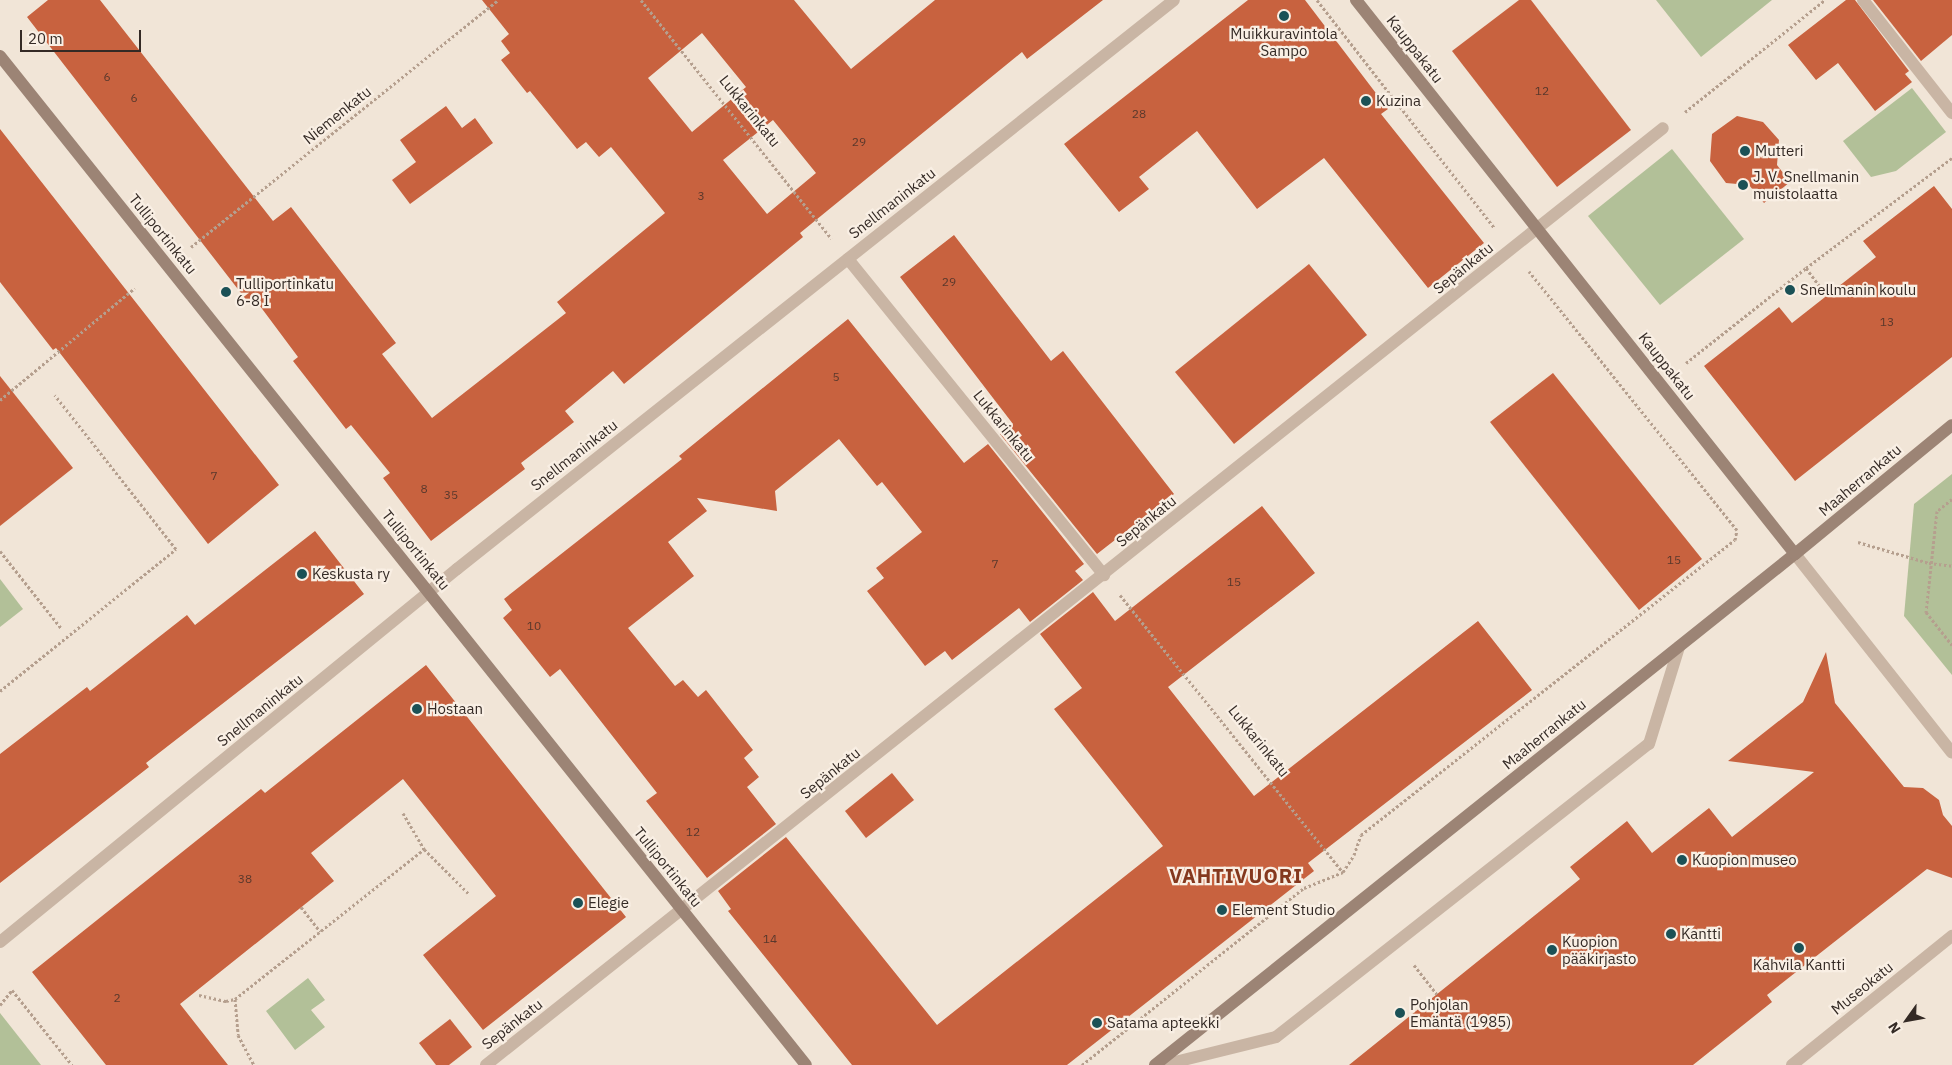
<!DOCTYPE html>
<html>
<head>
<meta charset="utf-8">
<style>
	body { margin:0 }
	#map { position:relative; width:1952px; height:1065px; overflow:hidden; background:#f1e5d7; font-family:"IBM Plex Sans",sans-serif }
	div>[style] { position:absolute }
	.green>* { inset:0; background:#b2c098 }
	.building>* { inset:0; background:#c8623f }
	.path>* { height:3px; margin-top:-1.5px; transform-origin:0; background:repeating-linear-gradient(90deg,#b59f8e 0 2.5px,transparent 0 5px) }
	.lane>* { height:12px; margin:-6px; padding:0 6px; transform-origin:6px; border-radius:6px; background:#c9b5a4 }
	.street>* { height:12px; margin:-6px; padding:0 6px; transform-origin:6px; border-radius:6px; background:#c9b5a4 }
	.secondary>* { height:12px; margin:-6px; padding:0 6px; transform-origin:6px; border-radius:6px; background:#9c8475 }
	.dots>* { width:14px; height:14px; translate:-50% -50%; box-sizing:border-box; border:2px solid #f9efe4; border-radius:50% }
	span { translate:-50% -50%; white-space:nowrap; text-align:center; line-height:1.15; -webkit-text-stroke:4.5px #f9efe4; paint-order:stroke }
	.number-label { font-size:12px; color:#59382c }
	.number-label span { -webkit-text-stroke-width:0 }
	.poi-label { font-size:15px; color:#342a25 }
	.left { translate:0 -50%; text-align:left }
	.street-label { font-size:15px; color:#342a25 }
	.district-label { font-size:20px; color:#84381e; font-weight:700; letter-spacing:1px }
	.north { position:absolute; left:1882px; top:995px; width:50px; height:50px; -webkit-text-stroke:4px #f9efe4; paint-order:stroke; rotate:238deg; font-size:14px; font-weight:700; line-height:20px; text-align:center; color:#342a25 }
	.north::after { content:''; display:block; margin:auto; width:18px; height:22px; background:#342a25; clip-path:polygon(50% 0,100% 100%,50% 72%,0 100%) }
	.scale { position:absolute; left:20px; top:30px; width:121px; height:22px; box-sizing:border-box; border:2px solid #342a25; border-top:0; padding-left:6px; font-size:15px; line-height:18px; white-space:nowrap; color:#342a25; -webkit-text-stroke:4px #f9efe4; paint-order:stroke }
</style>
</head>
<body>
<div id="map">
	<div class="green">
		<div style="clip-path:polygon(1656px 0,1772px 0,1701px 57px)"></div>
		<div style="clip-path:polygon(1912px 88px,1946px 132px,1896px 171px,1871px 177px,1843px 141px)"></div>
		<div style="clip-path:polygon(1672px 149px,1744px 239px,1660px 305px,1588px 216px)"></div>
		<div style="clip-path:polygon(1952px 474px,1952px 675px,1904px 616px,1914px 504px)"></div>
		<div style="clip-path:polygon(0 579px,23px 609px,0 627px)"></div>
		<div style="clip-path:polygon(308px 978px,325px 1000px,311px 1010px,325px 1027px,295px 1050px,266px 1011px)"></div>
		<div style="clip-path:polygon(0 1013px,41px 1065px,0 1065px)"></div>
	</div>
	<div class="building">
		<div style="clip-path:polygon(evenodd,48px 0,100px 0,273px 221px,291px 207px,396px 343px,382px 354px,432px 418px,566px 313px,557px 302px,665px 213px,611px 147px,599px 157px,586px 142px,577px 149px,530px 91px,527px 93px,501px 60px,510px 53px,501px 41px,509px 34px,482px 0,794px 0,851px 69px,935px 0,1103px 0,1027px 59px,1022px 52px,800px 233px,803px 237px,624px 384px,613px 371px,565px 411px,574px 422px,521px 463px,525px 469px,431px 541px,383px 478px,390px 473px,351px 425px,346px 429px,293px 361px,298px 357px,257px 302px,251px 306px,27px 17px,48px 0,702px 33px,746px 87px,692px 132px,648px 78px,702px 33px,48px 0,773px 120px,816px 173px,767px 214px,723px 160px,773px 120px)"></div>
		<div style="clip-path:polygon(1248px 0,1305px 0,1388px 109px,1381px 114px,1484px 243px,1428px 288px,1324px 158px,1257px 209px,1197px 131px,1139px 177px,1149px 189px,1119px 212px,1064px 144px)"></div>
		<div style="clip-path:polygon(1519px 0,1531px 0,1631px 130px,1557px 187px,1452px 51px)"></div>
		<div style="clip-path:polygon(1846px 0,1855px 0,1909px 71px,1905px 74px,1912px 82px,1875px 111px,1838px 63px,1816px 80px,1788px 45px)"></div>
		<div style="clip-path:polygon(1873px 0,1952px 0,1952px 35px,1921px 61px)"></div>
		<div style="clip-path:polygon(446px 106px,462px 128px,475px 118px,493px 143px,410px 204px,392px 180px,416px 162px,400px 140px)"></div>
		<div style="clip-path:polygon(1737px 116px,1763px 122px,1779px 140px,1777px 165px,1790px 182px,1764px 203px,1749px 185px,1726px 183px,1710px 161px,1712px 134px)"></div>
		<div style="clip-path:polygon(0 129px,279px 485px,208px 544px,56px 348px,53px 350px,0 282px)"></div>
		<div style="clip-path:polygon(1934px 186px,1952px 209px,1952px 357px,1795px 481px,1704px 366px,1779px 307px,1792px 323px,1876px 257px,1863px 241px)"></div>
		<div style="clip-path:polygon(954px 235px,1051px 361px,1063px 351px,1174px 494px,1097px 554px,1000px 434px,1013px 424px,900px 277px)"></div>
		<div style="clip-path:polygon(1309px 264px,1367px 335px,1234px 444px,1175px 372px)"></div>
		<div style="clip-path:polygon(848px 319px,964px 463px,988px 444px,1084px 564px,1075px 571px,1083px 580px,1030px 622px,1019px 608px,952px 660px,945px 651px,925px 666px,867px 591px,884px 578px,876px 568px,922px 532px,882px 482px,877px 486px,839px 439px,775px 491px,777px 511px,697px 498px,707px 511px,668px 542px,694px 576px,628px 628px,675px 686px,683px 680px,698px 697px,706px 690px,753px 750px,744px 758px,759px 777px,747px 787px,776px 824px,707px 878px,646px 801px,657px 793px,560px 669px,550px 677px,503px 618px,512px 610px,504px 599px,682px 459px,679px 456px)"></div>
		<div style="clip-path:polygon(1553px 373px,1702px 559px,1639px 610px,1490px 422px)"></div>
		<div style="clip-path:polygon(0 376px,73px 468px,0 526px)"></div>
		<div style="clip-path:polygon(1262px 506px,1315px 573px,1168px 687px,1254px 796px,1478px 621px,1532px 690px,1308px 863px,1314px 871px,1067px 1065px,852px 1065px,728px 911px,731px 909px,718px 891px,786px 837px,937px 1025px,1163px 846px,1054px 709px,1082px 688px,1040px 634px,1093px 592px,1115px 621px)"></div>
		<div style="clip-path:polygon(315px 531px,364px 594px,146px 763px,149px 767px,0 883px,0 754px,87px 687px,90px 691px,187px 615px,195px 625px)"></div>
		<div style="clip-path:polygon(1826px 652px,1835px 703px,1904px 787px,1923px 788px,1939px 800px,1943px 815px,1952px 826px,1952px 878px,1927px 869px,1767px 995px,1772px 1002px,1693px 1065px,1349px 1065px,1580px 879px,1570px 867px,1627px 821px,1652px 853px,1709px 808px,1732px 837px,1814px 772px,1728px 761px,1803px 702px)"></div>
		<div style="clip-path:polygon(426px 665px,626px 917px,483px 1030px,423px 955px,496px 896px,403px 779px,311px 853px,334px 881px,180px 1004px,228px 1065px,106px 1065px,32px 972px,261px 789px,265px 793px)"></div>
		<div style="clip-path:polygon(892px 773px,914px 800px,866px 838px,845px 811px)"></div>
		<div style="clip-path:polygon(450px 1019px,472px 1047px,449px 1065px,436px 1065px,419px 1043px)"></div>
	</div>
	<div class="path">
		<div style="left:641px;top:0;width:305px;rotate:51.4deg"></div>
		<div style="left:1317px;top:0;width:288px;rotate:52.1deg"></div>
		<div style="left:1685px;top:112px;width:179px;rotate:-38.7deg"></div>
		<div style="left:191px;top:247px;width:394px;rotate:-38.8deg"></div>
		<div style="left:1806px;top:268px;width:183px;rotate:-37deg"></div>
		<div style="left:1686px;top:363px;width:153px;rotate:-38.4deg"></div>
		<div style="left:1806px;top:268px;width:34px;rotate:53deg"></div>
		<div style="left:0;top:400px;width:175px;rotate:-39.7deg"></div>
		<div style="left:1952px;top:499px;width:19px;rotate:141deg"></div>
		<div style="left:1937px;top:511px;width:102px;rotate:96.2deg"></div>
		<div style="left:1926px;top:612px;width:42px;rotate:51.8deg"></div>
		<div style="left:1858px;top:542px;width:74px;rotate:16.5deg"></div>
		<div style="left:1929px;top:563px;width:23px;rotate:7deg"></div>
		<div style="left:0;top:551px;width:98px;rotate:51.6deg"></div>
		<div style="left:1120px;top:595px;width:356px;rotate:51.2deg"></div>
		<div style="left:0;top:691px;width:226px;rotate:-38.9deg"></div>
		<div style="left:176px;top:549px;width:196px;rotate:-128.2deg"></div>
		<div style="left:403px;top:813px;width:42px;rotate:59.7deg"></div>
		<div style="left:424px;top:849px;width:64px;rotate:45deg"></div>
		<div style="left:301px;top:907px;width:31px;rotate:52deg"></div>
		<div style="left:1414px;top:965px;width:37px;rotate:52deg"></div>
		<div style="left:199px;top:995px;width:28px;rotate:13deg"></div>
		<div style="left:226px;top:1001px;width:9px;rotate:-13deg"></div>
		<div style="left:235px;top:999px;width:241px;rotate:-38.4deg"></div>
		<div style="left:235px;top:999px;width:36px;rotate:85deg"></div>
		<div style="left:238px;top:1035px;width:34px;rotate:62deg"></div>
		<div style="left:0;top:1005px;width:19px;rotate:-51deg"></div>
		<div style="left:12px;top:990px;width:96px;rotate:51.3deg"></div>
		<div style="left:1082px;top:1065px;width:284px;rotate:-38.6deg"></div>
		<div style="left:1304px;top:888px;width:42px;rotate:-22.3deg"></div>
		<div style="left:1343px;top:872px;width:20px;rotate:-57deg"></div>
		<div style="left:1354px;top:855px;width:21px;rotate:-71deg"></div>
		<div style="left:1361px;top:835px;width:476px;rotate:-38.3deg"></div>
		<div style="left:1735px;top:540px;width:10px;rotate:-79deg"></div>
		<div style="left:1737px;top:530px;width:332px;rotate:-128.8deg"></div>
	</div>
	<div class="lane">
		<div style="left:1863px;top:0;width:144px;rotate:51.8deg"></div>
		<div style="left:848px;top:259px;width:407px;rotate:51deg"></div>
		<div style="left:486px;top:1065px;width:1504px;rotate:-38.52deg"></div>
		<div style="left:1163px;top:1065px;width:116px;rotate:-13.9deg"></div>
		<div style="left:1276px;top:1037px;width:474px;rotate:-38.2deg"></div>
		<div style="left:1649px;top:744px;width:102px;rotate:-72.8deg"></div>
		<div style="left:1792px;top:1065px;width:206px;rotate:-38.9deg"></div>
	</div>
	<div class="street">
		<div style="left:1795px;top:554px;width:253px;rotate:51.7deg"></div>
		<div style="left:0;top:942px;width:590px;rotate:-39.22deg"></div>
		<div style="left:457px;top:569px;width:915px;rotate:-38.43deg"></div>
	</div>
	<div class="secondary">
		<div style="left:1356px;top:0;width:707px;rotate:51.61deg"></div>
		<div style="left:0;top:56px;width:1291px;rotate:51.38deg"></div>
		<div style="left:1155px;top:1065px;width:819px;rotate:-38.61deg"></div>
		<div style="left:1795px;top:554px;width:203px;rotate:-39.4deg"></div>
	</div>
	<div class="dots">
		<div style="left:1284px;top:16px;background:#1b5156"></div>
		<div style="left:1366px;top:101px;background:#1b5156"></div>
		<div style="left:1745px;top:151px;background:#1b5156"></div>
		<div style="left:1743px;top:185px;background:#1b5156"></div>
		<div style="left:1790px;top:290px;background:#1b5156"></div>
		<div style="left:226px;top:292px;background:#1b5156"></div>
		<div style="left:302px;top:574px;background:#1b5156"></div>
		<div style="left:417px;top:709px;background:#1b5156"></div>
		<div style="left:1682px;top:860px;background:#1b5156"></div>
		<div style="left:578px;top:903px;background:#1b5156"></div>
		<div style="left:1222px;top:910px;background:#1b5156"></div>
		<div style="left:1671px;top:934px;background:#1b5156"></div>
		<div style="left:1799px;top:948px;background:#1b5156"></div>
		<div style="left:1552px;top:950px;background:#1b5156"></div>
		<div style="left:1400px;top:1013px;background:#1b5156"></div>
		<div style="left:1097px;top:1023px;background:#1b5156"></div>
	</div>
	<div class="number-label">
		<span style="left:107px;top:77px">6</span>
		<span style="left:1542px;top:91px">12</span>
		<span style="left:134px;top:98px">6</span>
		<span style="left:1139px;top:114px">28</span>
		<span style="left:859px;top:142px">29</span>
		<span style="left:701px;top:196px">3</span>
		<span style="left:949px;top:282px">29</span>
		<span style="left:1887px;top:322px">13</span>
		<span style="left:836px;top:377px">5</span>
		<span style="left:214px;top:476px">7</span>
		<span style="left:424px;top:489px">8</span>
		<span style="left:451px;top:495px">35</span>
		<span style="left:1674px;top:560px">15</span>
		<span style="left:995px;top:564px">7</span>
		<span style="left:1234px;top:582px">15</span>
		<span style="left:534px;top:626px">10</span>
		<span style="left:693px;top:832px">12</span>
		<span style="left:245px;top:879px">38</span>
		<span style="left:770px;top:939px">14</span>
		<span style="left:117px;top:998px">2</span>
	</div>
	<div class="poi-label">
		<span style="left:1284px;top:42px">Muikkuravintola<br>Sampo</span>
		<span class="left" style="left:1376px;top:101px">Kuzina</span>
		<span class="left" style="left:1755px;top:151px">Mutteri</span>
		<span class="left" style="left:1753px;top:185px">J. V. Snellmanin<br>muistolaatta</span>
		<span class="left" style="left:236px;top:292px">Tulliportinkatu<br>6-8 I</span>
		<span class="left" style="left:1800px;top:290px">Snellmanin koulu</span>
		<span class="left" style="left:312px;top:574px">Keskusta ry</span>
		<span class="left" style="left:427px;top:709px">Hostaan</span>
		<span class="left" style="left:1692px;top:860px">Kuopion museo</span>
		<span class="left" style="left:588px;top:903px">Elegie</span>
		<span class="left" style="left:1232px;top:910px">Element Studio</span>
		<span class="left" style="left:1681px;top:934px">Kantti</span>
		<span class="left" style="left:1562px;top:950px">Kuopion<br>pääkirjasto</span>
		<span style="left:1799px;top:965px">Kahvila Kantti</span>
		<span class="left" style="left:1410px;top:1013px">Pohjolan<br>Emäntä (1985)</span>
		<span class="left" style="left:1107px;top:1023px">Satama apteekki</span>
	</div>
	<div class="street-label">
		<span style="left:1415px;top:49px;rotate:52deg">Kauppakatu</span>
		<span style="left:750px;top:111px;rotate:51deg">Lukkarinkatu</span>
		<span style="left:337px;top:115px;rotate:-39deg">Niemenkatu</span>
		<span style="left:892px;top:203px;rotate:-38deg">Snellmaninkatu</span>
		<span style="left:163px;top:234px;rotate:51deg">Tulliportinkatu</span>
		<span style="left:1463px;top:268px;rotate:-39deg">Sepänkatu</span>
		<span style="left:1667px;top:366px;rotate:52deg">Kauppakatu</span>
		<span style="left:1004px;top:426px;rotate:51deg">Lukkarinkatu</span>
		<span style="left:574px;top:455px;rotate:-38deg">Snellmaninkatu</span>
		<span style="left:1860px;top:480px;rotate:-40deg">Maaherrankatu</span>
		<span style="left:1146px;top:521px;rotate:-39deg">Sepänkatu</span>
		<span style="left:416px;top:550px;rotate:51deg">Tulliportinkatu</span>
		<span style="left:260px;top:710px;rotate:-39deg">Snellmaninkatu</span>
		<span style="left:1544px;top:734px;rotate:-39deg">Maaherrankatu</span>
		<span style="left:1259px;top:741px;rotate:51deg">Lukkarinkatu</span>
		<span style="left:830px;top:773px;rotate:-39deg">Sepänkatu</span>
		<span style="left:668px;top:867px;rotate:51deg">Tulliportinkatu</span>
		<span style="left:1862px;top:988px;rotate:-39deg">Museokatu</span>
		<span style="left:512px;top:1024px;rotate:-38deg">Sepänkatu</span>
	</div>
	<div class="district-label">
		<span style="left:1236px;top:875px">VAHTIVUORI</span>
	</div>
	<div class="north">N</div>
	<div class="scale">20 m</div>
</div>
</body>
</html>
